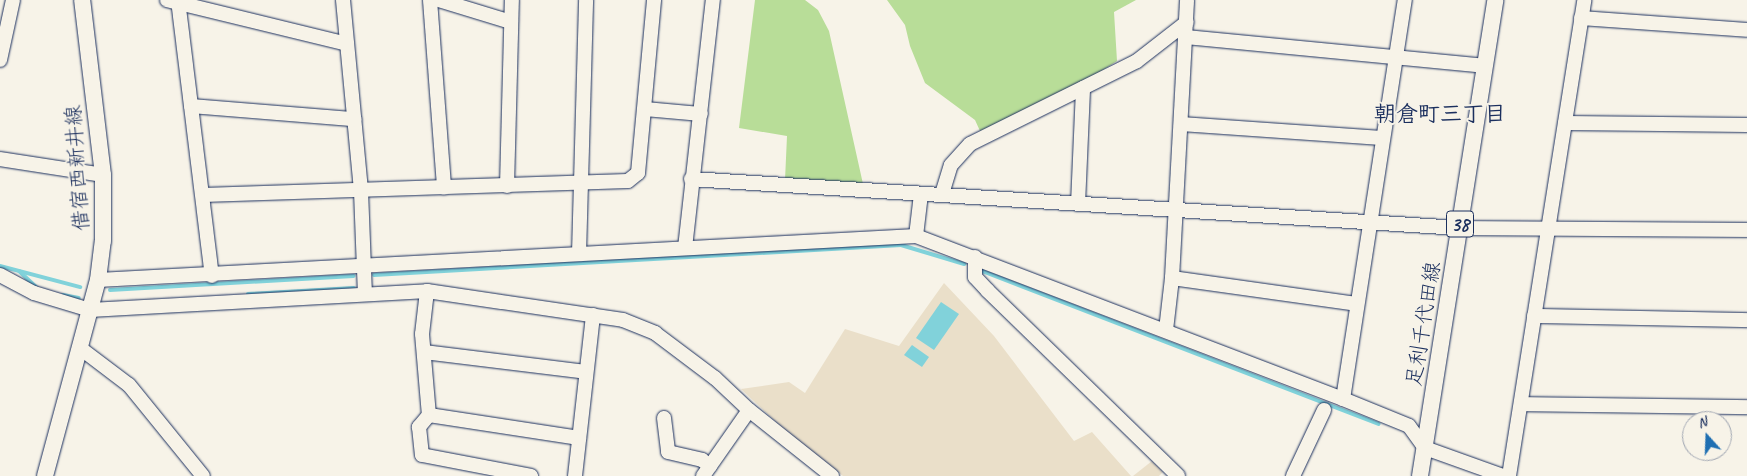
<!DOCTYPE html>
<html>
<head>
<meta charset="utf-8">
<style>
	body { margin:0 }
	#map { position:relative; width:1747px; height:476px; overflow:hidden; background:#f7f3e8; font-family:Caveat,"Klee One",sans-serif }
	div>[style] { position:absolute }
	.built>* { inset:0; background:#eadfc9 }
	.green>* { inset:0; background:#b8dd98 }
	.water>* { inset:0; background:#81d2da }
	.stream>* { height:4px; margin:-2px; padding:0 2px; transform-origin:2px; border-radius:2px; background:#81d2da }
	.roads { filter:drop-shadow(0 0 1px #1b2f5e) drop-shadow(0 0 1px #1b2f5e) }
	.minor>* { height:14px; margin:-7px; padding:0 7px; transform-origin:7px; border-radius:7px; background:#f7f3e8 }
	.major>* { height:16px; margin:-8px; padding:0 8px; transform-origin:8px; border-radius:8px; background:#f7f3e8 }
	span { translate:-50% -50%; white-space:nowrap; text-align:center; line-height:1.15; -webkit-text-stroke:4px #f7f3e8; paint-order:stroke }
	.shield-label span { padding:1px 4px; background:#f7f3e8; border:1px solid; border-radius:4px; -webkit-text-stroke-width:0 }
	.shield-label { font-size:20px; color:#1b2f5e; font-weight:700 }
	.street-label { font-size:21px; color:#1b2f5e }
	.neighbourhood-label { font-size:22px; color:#1b2f5e; font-weight:700 }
	.north { position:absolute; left:1682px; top:411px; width:50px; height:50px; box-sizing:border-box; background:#f7f3e8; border:1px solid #9fa5b1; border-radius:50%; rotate:340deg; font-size:14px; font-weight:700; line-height:20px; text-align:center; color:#1b2f5e }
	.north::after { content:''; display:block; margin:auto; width:18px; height:22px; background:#1f6fb2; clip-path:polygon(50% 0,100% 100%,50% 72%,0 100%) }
</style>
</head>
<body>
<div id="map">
	<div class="built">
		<div style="clip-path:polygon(944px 283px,994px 336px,1074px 441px,1092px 432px,1131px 476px,843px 476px,790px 435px,741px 389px,789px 382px,805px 393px,845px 329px,899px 346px)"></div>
		<div style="clip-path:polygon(1152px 461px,1163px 472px,1159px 476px,1133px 476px)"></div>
	</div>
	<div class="green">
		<div style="clip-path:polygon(755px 0,805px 0,818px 10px,829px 31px,863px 184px,785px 180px,787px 136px,739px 128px)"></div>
		<div style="clip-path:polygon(887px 0,1136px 0,1114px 12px,1117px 61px,1084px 82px,980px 131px,975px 120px,925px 83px,910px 46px,905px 25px)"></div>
	</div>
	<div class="water">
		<div style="clip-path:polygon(941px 302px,959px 314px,934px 350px,916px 338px)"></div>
		<div style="clip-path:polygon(912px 345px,929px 357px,922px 367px,904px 355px)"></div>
	</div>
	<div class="stream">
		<div style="left:0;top:266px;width:83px;rotate:14.7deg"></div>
		<div style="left:19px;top:271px;width:23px;rotate:43deg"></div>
		<div style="left:982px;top:271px;width:425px;rotate:21.1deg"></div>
		<div style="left:374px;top:275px;width:528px;rotate:-3.26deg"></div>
		<div style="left:901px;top:245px;width:66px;rotate:16.8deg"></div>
		<div style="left:110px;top:290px;width:244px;rotate:-3.3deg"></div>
		<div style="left:248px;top:294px;width:106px;rotate:-3.2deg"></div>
		<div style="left:63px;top:295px;width:16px;rotate:11deg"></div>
	</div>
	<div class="roads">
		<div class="minor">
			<div style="left:167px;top:0;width:185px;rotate:13.7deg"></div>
			<div style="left:178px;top:0;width:278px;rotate:83deg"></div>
			<div style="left:343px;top:0;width:192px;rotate:84.6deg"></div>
			<div style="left:361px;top:191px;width:103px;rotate:87.8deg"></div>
			<div style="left:430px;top:0;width:188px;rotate:85.7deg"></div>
			<div style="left:439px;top:0;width:75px;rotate:17deg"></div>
			<div style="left:1581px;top:18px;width:166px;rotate:4.1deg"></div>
			<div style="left:1185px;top:37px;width:301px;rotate:5.5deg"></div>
			<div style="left:0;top:60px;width:61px;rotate:-77.8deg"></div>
			<div style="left:191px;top:106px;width:164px;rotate:4.6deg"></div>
			<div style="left:645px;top:109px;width:56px;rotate:5.1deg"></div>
			<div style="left:1565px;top:123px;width:182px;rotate:0.6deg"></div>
			<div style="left:1181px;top:124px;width:201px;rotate:4deg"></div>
			<div style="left:0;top:159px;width:104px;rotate:8.8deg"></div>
			<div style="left:691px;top:179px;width:770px;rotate:3.65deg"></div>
			<div style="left:1459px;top:228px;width:288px;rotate:0.4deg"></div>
			<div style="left:507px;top:186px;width:186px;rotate:-88.5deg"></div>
			<div style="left:942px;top:194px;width:30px;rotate:-73deg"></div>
			<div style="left:951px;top:165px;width:28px;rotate:-48deg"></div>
			<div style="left:970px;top:144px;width:186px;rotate:-26.4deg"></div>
			<div style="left:1137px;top:61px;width:63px;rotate:-38deg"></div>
			<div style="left:203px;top:195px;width:425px;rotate:-1.9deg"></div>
			<div style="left:628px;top:181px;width:13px;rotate:-39deg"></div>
			<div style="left:638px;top:173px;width:174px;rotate:-84.7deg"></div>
			<div style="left:1078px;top:204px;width:116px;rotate:-87.5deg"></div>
			<div style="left:916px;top:236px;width:42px;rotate:-83.2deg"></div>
			<div style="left:685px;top:248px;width:250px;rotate:-83.6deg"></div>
			<div style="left:579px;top:254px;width:254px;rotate:-88.4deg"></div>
			<div style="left:975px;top:257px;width:20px;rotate:90deg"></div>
			<div style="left:975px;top:277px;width:19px;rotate:47deg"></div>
			<div style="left:988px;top:291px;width:265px;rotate:44.2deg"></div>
			<div style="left:0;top:275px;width:38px;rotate:28deg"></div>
			<div style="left:34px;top:293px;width:59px;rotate:16.9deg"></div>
			<div style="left:90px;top:310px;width:338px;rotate:-3.2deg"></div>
			<div style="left:427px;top:291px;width:198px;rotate:8.4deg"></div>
			<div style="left:623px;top:320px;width:35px;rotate:22deg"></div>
			<div style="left:655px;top:333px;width:75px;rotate:36.9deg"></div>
			<div style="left:715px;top:378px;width:47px;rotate:43.3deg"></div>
			<div style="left:749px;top:410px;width:106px;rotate:38.5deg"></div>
			<div style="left:1172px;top:278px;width:186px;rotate:8deg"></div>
			<div style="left:98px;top:280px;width:819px;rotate:-3.08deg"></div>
			<div style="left:916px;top:236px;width:457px;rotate:20.9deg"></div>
			<div style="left:1343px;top:399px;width:71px;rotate:22.2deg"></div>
			<div style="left:1409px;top:426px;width:27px;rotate:54deg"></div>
			<div style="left:1425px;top:448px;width:83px;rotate:19.7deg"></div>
			<div style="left:427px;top:291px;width:43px;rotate:96.6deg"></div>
			<div style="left:422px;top:334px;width:81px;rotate:85.1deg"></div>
			<div style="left:429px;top:415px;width:16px;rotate:130deg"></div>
			<div style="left:419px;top:427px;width:28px;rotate:84deg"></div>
			<div style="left:422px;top:455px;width:111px;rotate:10.9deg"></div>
			<div style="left:1534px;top:316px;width:213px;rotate:1.1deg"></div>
			<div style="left:1166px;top:330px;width:52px;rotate:-83.4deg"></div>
			<div style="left:1172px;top:278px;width:278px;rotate:-86.9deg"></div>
			<div style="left:80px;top:348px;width:61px;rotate:37.1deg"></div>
			<div style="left:129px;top:385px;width:117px;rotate:50.9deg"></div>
			<div style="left:424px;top:352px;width:163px;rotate:7deg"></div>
			<div style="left:1343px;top:399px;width:404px;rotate:-81.2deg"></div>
			<div style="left:1521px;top:404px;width:226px;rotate:0.8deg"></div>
			<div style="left:429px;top:415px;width:152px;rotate:8.7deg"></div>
			<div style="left:664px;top:418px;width:34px;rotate:83deg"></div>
			<div style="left:668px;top:452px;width:35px;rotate:13deg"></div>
			<div style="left:702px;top:460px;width:10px;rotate:37deg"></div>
			<div style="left:575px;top:476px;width:162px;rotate:-83.6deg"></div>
			<div style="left:703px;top:476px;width:80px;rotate:-55.1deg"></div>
			<div style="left:1293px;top:476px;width:73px;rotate:-64.8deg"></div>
			<div style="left:1509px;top:476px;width:482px;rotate:-81deg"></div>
		</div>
		<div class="major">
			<div style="left:45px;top:476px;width:203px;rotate:-74.9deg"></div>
			<div style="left:98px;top:280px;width:39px;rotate:-83deg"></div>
			<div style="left:103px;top:241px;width:66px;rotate:-90deg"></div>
			<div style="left:103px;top:175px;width:176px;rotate:-96.8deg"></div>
			<div style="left:1420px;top:476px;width:482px;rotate:-81deg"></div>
		</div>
	</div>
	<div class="shield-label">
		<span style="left:1460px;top:224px">38</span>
	</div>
	<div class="street-label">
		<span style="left:77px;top:168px;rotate:-94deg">借宿西新井線</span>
		<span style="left:1423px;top:324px;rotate:-81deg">足利千代田線</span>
	</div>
	<div class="neighbourhood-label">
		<span style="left:1440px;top:115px">朝倉町三丁目</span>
	</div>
	<div class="north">N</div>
</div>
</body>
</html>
